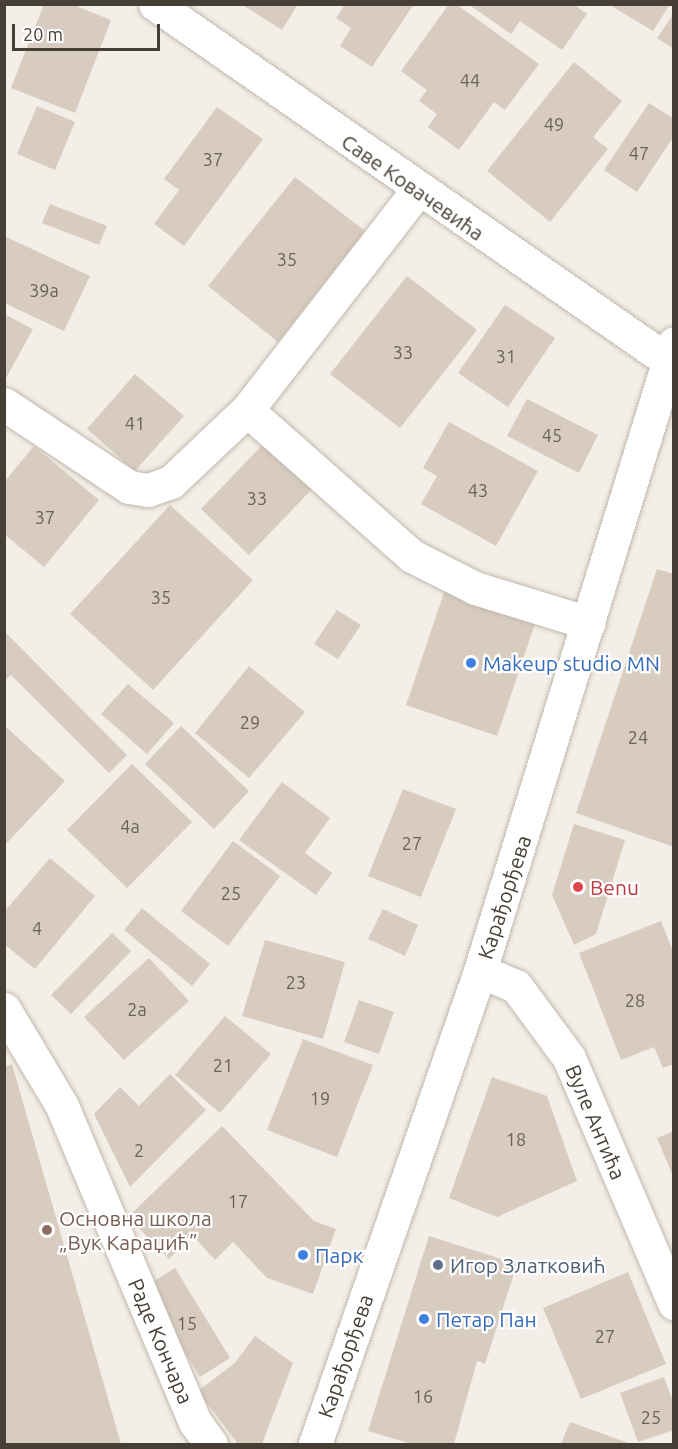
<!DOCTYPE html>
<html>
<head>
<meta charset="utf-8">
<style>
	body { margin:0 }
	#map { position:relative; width:678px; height:1449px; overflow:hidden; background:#f3eee7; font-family:Ubuntu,sans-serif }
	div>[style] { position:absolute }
	.building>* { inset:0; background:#d8ccc0 }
	.roads { filter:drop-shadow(0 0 2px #c1b8ad) drop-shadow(0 0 2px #c1b8ad) }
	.minor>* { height:33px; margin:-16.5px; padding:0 16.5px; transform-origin:16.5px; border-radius:16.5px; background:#fff }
	.dots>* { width:16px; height:16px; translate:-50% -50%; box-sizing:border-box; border:3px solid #fff; border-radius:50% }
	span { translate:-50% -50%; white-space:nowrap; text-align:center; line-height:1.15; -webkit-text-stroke:4.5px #fff; paint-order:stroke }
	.number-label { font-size:18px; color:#6a6258 }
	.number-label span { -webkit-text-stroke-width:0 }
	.street-label { font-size:21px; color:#463f36 }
	.shop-label { font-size:21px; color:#366cbe }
	.left { translate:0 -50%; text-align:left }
	.health-label { font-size:21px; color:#be3a42 }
	.education-label { font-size:21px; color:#785e54 }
	.service-label { font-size:21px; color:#4e5e75 }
	.frame { position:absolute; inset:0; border:6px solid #463f36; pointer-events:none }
	.scale { position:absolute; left:12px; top:24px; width:148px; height:27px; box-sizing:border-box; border:3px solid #463f36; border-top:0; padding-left:8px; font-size:18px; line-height:21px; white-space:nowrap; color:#463f36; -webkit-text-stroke:4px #fff; paint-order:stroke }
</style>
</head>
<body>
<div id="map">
	<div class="building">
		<div style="clip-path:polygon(44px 4px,71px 4px,111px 20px,75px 113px,11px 88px)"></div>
		<div style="clip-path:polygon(241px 4px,298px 4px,282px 30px)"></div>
		<div style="clip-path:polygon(345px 4px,414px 4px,372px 67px,340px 46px,351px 28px,336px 18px)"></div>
		<div style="clip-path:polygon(449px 4px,456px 4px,539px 64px,505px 110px,494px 102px,459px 150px,428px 127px,437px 114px,419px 101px,427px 90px,401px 71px)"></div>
		<div style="clip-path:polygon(468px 4px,573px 4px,587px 14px,562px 50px,520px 21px,511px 34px)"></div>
		<div style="clip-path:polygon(608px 4px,670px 4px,653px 31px)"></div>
		<div style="clip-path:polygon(674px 13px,674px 49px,657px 38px)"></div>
		<div style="clip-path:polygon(574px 62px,622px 101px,593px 137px,608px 149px,550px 222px,487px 171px)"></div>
		<div style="clip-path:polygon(649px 103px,674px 119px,674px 136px,637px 192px,604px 170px)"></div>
		<div style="clip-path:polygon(37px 106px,75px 122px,55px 170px,17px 154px)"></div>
		<div style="clip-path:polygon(217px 107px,263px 139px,184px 246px,154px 224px,179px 190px,164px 179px)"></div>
		<div style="clip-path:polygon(295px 177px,365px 231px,278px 342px,208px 286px)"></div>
		<div style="clip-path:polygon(50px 204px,107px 226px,99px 245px,42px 223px)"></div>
		<div style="clip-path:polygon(4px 236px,90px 276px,64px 331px,4px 303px)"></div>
		<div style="clip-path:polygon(407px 276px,477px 330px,400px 428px,330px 374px)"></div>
		<div style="clip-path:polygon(505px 305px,555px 338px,508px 407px,458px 373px)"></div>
		<div style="clip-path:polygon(4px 314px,33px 329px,4px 382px)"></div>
		<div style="clip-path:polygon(135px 374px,184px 416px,135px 471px,87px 429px)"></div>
		<div style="clip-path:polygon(527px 399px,598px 435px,579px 473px,507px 436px)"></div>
		<div style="clip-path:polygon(449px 422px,538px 471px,496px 546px,421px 504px,437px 476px,423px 468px)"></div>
		<div style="clip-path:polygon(266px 441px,314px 487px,249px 555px,201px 509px)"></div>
		<div style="clip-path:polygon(34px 446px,99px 500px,44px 567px,4px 534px,4px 482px)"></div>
		<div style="clip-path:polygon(170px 505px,253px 580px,153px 690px,70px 614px)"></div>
		<div style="clip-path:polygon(657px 569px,674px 574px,674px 847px,576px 813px)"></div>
		<div style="clip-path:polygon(445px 590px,536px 621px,497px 736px,406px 705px)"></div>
		<div style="clip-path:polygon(337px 610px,361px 625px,338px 659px,314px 644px)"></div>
		<div style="clip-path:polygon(4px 631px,127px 755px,109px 773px,11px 675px,4px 681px)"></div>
		<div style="clip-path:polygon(249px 666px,305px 712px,249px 778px,195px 733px)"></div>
		<div style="clip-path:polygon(128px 684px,174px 723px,147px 754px,101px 714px)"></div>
		<div style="clip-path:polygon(4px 725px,65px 781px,4px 846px)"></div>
		<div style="clip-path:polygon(181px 726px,249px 791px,214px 829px,145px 764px)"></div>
		<div style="clip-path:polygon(132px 764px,192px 822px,127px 888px,67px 830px)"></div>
		<div style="clip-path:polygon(282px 782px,330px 818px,305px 853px,332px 873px,316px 895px,239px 840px)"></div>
		<div style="clip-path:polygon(403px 789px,456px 809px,421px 897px,368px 876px)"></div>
		<div style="clip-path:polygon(574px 824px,625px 840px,596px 934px,574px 945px,552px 895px)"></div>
		<div style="clip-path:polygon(233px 841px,280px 876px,228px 946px,181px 911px)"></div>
		<div style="clip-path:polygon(50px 858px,95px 896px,35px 969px,4px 944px,4px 912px)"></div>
		<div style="clip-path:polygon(142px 908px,210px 964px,192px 986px,124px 930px)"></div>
		<div style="clip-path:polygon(383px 909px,418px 925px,405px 956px,368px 939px)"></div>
		<div style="clip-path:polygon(661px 921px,674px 954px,674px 1064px,663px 1068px,654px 1047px,621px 1060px,579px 953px)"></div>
		<div style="clip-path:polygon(112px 933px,131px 951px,71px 1014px,51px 995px)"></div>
		<div style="clip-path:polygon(265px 940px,345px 962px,323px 1039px,242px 1016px)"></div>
		<div style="clip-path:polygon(149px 958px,189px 1001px,124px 1060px,84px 1017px)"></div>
		<div style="clip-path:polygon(359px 1000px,394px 1012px,379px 1054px,344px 1042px)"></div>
		<div style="clip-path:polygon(225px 1016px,271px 1054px,220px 1113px,175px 1075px)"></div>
		<div style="clip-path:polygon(303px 1039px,373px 1065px,337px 1157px,267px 1130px)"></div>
		<div style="clip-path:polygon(12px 1064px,121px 1444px,4px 1444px,4px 1067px)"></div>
		<div style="clip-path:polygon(170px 1074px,206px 1110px,130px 1187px,94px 1114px,120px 1087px,139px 1106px)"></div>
		<div style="clip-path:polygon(492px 1077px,547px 1096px,577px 1181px,497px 1217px,449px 1198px)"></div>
		<div style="clip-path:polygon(222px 1126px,314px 1221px,336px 1229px,313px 1294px,267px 1278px,233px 1242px,215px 1260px,193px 1236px,169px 1259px,128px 1217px)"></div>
		<div style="clip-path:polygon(674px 1131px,674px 1176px,673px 1176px,657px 1138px)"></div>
		<div style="clip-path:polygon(429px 1236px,517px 1264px,485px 1364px,477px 1361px,454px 1444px,412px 1444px,368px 1431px)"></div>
		<div style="clip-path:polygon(175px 1268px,230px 1358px,200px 1377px,145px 1287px)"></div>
		<div style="clip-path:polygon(628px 1272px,666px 1364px,581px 1399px,543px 1308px)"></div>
		<div style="clip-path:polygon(255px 1336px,293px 1363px,262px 1444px,238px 1444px,198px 1391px,235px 1363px)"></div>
		<div style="clip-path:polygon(664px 1377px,674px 1404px,674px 1430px,638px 1442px,620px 1393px)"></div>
		<div style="clip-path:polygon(570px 1422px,631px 1444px,561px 1444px)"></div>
	</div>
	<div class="roads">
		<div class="minor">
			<div style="left:155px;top:4px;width:632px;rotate:34.82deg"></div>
			<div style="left:4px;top:404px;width:150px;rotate:33.6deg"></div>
			<div style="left:129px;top:487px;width:19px;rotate:9deg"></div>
			<div style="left:148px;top:490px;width:24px;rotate:-19deg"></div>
			<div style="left:171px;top:482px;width:105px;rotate:-43.5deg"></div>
			<div style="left:247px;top:410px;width:277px;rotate:-52.2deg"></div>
			<div style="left:247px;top:410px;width:220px;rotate:41.5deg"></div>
			<div style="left:412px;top:556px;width:71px;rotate:26.9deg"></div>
			<div style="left:475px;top:588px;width:119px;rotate:17.1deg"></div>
			<div style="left:480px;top:971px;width:39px;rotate:23deg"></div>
			<div style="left:516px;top:986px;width:89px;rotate:53.6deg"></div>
			<div style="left:569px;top:1058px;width:267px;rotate:66.8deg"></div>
			<div style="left:4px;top:1009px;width:113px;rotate:59.1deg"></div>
			<div style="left:62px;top:1106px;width:343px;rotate:67.2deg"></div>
			<div style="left:195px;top:1422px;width:27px;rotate:54deg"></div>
			<div style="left:315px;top:1444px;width:501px;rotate:-70.77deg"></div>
			<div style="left:480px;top:971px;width:657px;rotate:-72.83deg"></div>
		</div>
	</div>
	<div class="dots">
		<div style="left:471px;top:663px;background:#3f7fe0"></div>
		<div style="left:578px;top:887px;background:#e0444e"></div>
		<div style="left:47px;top:1230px;background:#8d6e63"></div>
		<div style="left:303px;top:1255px;background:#3f7fe0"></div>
		<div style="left:438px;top:1265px;background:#5c6f8a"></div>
		<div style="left:424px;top:1319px;background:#3f7fe0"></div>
	</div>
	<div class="number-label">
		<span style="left:470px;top:80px">44</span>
		<span style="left:554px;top:124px">49</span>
		<span style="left:639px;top:153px">47</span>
		<span style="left:213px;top:159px">37</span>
		<span style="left:287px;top:259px">35</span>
		<span style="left:44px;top:290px">39a</span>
		<span style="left:403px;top:352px">33</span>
		<span style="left:506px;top:356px">31</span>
		<span style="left:135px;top:423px">41</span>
		<span style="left:552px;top:435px">45</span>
		<span style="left:478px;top:490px">43</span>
		<span style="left:257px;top:498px">33</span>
		<span style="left:45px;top:517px">37</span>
		<span style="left:161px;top:597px">35</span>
		<span style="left:250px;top:722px">29</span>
		<span style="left:638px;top:737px">24</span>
		<span style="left:130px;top:826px">4a</span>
		<span style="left:412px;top:843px">27</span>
		<span style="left:231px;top:893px">25</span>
		<span style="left:37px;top:928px">4</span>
		<span style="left:296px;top:982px">23</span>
		<span style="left:635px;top:1000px">28</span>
		<span style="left:137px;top:1009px">2a</span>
		<span style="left:223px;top:1065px">21</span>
		<span style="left:320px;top:1098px">19</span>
		<span style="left:516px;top:1139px">18</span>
		<span style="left:139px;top:1150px">2</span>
		<span style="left:238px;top:1201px">17</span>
		<span style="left:187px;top:1323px">15</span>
		<span style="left:605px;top:1336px">27</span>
		<span style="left:423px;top:1396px">16</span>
		<span style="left:651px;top:1417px">25</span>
	</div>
	<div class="street-label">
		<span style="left:413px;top:187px;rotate:35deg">Саве Ковачевића</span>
		<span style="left:504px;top:897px;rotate:-72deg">Карађорђева</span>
		<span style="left:596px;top:1122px;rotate:67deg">Вуле Антића</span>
		<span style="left:161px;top:1341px;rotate:67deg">Раде Кончара</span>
		<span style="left:345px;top:1356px;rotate:-71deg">Карађорђева</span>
	</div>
	<div class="shop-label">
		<span class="left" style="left:483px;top:663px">Makeup studio MN</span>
		<span class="left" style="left:315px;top:1255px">Парк</span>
		<span class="left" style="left:436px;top:1319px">Петар Пан</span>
	</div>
	<div class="health-label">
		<span class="left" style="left:590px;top:887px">Benu</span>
	</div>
	<div class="education-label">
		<span class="left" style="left:59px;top:1230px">Основна школа<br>„Вук Караџић”</span>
	</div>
	<div class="service-label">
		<span class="left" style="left:450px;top:1265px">Игор Златковић</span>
	</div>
	<div class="frame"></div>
	<div class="scale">20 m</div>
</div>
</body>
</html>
